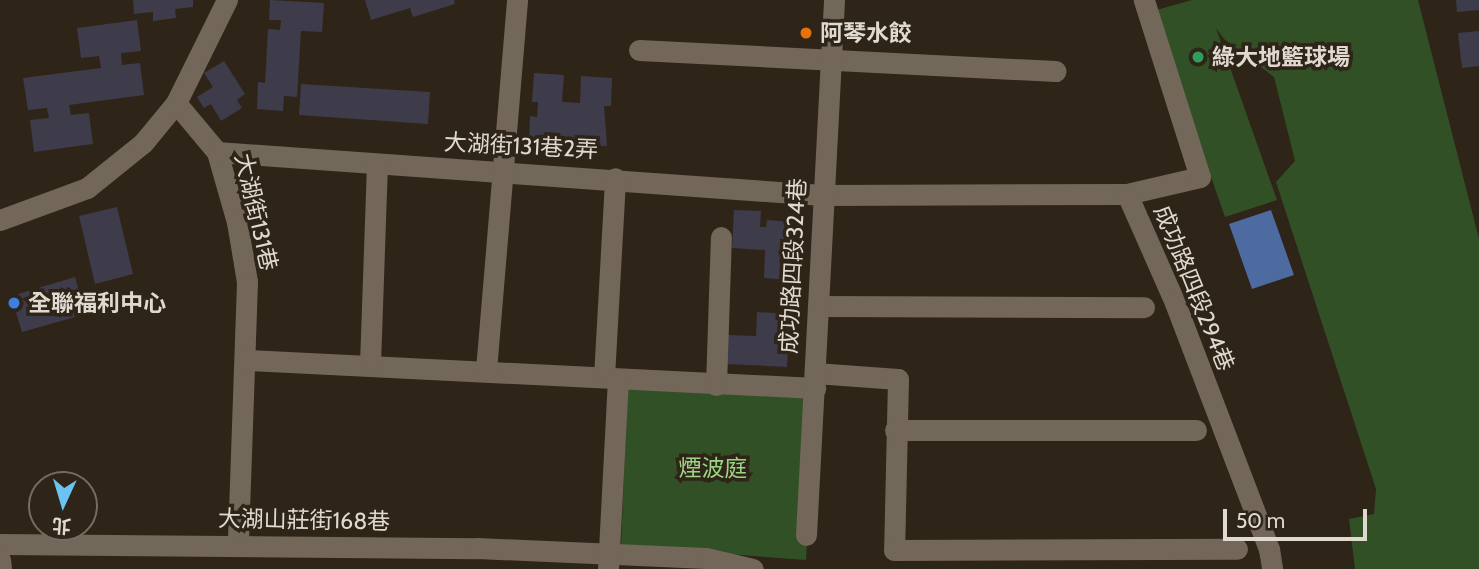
<!DOCTYPE html>
<html>
<head>
<meta charset="utf-8">
<style>
	body { margin:0 }
	#map { position:relative; width:1479px; height:569px; overflow:hidden; background:#2e2417; font-family:Cabin,"Noto Sans TC",sans-serif }
	div>[style] { position:absolute }
	.green>* { inset:0; background:#315025 }
	.water>* { inset:0; background:#4d6aa1 }
	.building>* { inset:0; background:#3e3c4b }
	.street>* { height:21px; margin:-10.5px; padding:0 10.5px; transform-origin:10.5px; border-radius:10.5px; background:#726758 }
	.dots>* { width:19px; height:19px; translate:-50% -50%; box-sizing:border-box; border:4px solid #2e2417; border-radius:50% }
	span { translate:-50% -50%; white-space:nowrap; text-align:center; line-height:1.15; -webkit-text-stroke:7px #2e2417; paint-order:stroke }
	.poi-label { font-size:23px; color:#dfd9d0; font-weight:700 }
	.left { translate:0 -50%; text-align:left }
	.street-label { font-size:23px; color:#dfd9d0 }
	.park-label { font-size:23px; color:#9bd485 }
	.north { position:absolute; left:28px; top:471px; width:70px; height:70px; box-sizing:border-box; background:#2e2417; border:2px solid #756c61; border-radius:50%; rotate:184deg; font-size:19px; font-weight:700; line-height:28px; text-align:center; color:#dfd9d0 }
	.north::after { content:''; display:block; margin:auto; width:24px; height:32px; background:#6ac3f1; clip-path:polygon(50% 0,100% 100%,50% 72%,0 100%) }
	.scale { position:absolute; left:1223px; top:509px; width:144px; height:32px; box-sizing:border-box; border:4px solid #dfd9d0; border-top:0; padding-left:9px; font-size:21px; line-height:24px; white-space:nowrap; color:#dfd9d0; -webkit-text-stroke:5px #2e2417; paint-order:stroke }
</style>
</head>
<body>
<div id="map">
	<div class="green">
		<div style="clip-path:polygon(1192px 0,1418px 0,1479px 239px,1479px 569px,1355px 569px,1349px 519px,1374px 514px,1376px 489px,1276px 182px,1295px 161px,1274px 77px,1224px 39px,1216px 28px,1277px 200px,1225px 217px,1153px 11px)"></div>
		<div style="clip-path:polygon(628px 379px,815px 388px,806px 560px,621px 546px)"></div>
	</div>
	<div class="water">
		<div style="clip-path:polygon(1271px 210px,1294px 275px,1252px 289px,1229px 224px)"></div>
	</div>
	<div class="building">
		<div style="clip-path:polygon(133px 0,193px 0,193px 7px,175px 9px,176px 18px,153px 21px,153px 12px,134px 14px)"></div>
		<div style="clip-path:polygon(270px 0,324px 3px,322px 32px,301px 31px,297px 97px,284px 96px,283px 111px,257px 109px,258px 82px,265px 83px,268px 29px,280px 30px,281px 20px,269px 20px)"></div>
		<div style="clip-path:polygon(365px 0,454px 0,455px 4px,413px 17px,410px 8px,371px 20px)"></div>
		<div style="clip-path:polygon(1456px 0,1479px 0,1479px 10px,1457px 12px)"></div>
		<div style="clip-path:polygon(137px 20px,141px 51px,121px 53px,122px 65px,140px 63px,144px 95px,69px 105px,71px 115px,89px 113px,93px 144px,34px 152px,30px 120px,49px 118px,47px 108px,28px 110px,23px 78px,101px 68px,99px 56px,81px 58px,77px 28px)"></div>
		<div style="clip-path:polygon(1479px 31px,1479px 66px,1462px 68px,1458px 33px)"></div>
		<div style="clip-path:polygon(224px 61px,245px 94px,237px 100px,242px 108px,221px 121px,211px 104px,204px 108px,197px 97px,213px 87px,204px 73px)"></div>
		<div style="clip-path:polygon(534px 73px,564px 75px,562px 102px,580px 103px,581px 76px,612px 78px,611px 106px,604px 106px,607px 146px,529px 142px,530px 116px,537px 117px,538px 102px,532px 102px)"></div>
		<div style="clip-path:polygon(301px 84px,430px 92px,428px 124px,299px 115px)"></div>
		<div style="clip-path:polygon(117px 207px,133px 274px,95px 284px,79px 216px)"></div>
		<div style="clip-path:polygon(734px 210px,761px 211px,760px 227px,766px 227px,767px 220px,792px 222px,789px 280px,764px 278px,765px 250px,732px 248px)"></div>
		<div style="clip-path:polygon(75px 277px,86px 314px,22px 332px,11px 296px)"></div>
		<div style="clip-path:polygon(757px 312px,790px 314px,787px 367px,726px 364px,728px 335px,756px 336px)"></div>
	</div>
	<div class="street">
		<div style="left:639px;top:50px;width:417px;rotate:2.9deg"></div>
		<div style="left:176px;top:103px;width:64px;rotate:50.1deg"></div>
		<div style="left:217px;top:152px;width:73px;rotate:74.1deg"></div>
		<div style="left:237px;top:222px;width:61px;rotate:80.5deg"></div>
		<div style="left:247px;top:282px;width:263px;rotate:92deg"></div>
		<div style="left:217px;top:152px;width:607px;rotate:4.07deg"></div>
		<div style="left:822px;top:195px;width:305px;rotate:-0.2deg"></div>
		<div style="left:1127px;top:194px;width:75px;rotate:-13.1deg"></div>
		<div style="left:1200px;top:177px;width:186px;rotate:-107.6deg"></div>
		<div style="left:1127px;top:194px;width:119px;rotate:66.2deg"></div>
		<div style="left:1175px;top:303px;width:263px;rotate:69.1deg"></div>
		<div style="left:1269px;top:549px;width:20px;rotate:81deg"></div>
		<div style="left:0;top:220px;width:93px;rotate:-20.2deg"></div>
		<div style="left:87px;top:188px;width:72px;rotate:-38.8deg"></div>
		<div style="left:143px;top:143px;width:52px;rotate:-50.5deg"></div>
		<div style="left:176px;top:103px;width:115px;rotate:-63.7deg"></div>
		<div style="left:818px;top:306px;width:326px;rotate:0.2deg"></div>
		<div style="left:247px;top:360px;width:569px;rotate:2.82deg"></div>
		<div style="left:370px;top:364px;width:200px;rotate:-88deg"></div>
		<div style="left:486px;top:370px;width:371px;rotate:-85.2deg"></div>
		<div style="left:815px;top:373px;width:83px;rotate:4.1deg"></div>
		<div style="left:898px;top:379px;width:171px;rotate:91.3deg"></div>
		<div style="left:894px;top:550px;width:343px;rotate:-0.2deg"></div>
		<div style="left:604px;top:377px;width:199px;rotate:-86.8deg"></div>
		<div style="left:716px;top:385px;width:148px;rotate:-88.1deg"></div>
		<div style="left:895px;top:430px;width:301px"></div>
		<div style="left:806px;top:535px;width:536px;rotate:-87deg"></div>
		<div style="left:0;top:544px;width:477px;rotate:0.5deg"></div>
		<div style="left:477px;top:548px;width:229px;rotate:2.5deg"></div>
		<div style="left:706px;top:558px;width:48px;rotate:13.2deg"></div>
		<div style="left:0;top:559px;width:10px;rotate:84deg"></div>
		<div style="left:608px;top:569px;width:190px;rotate:-87deg"></div>
	</div>
	<div class="dots">
		<div style="left:806px;top:33px;background:#e8710a"></div>
		<div style="left:1198px;top:57px;background:#2e9e5b"></div>
		<div style="left:14px;top:303px;background:#3f7fe0"></div>
	</div>
	<div class="poi-label">
		<span class="left" style="left:820px;top:33px">阿琴水餃</span>
		<span class="left" style="left:1212px;top:57px">綠大地籃球場</span>
		<span class="left" style="left:28px;top:303px">全聯福利中心</span>
	</div>
	<div class="street-label">
		<span style="left:521px;top:146px;rotate:3deg">大湖街131巷2弄</span>
		<span style="left:256px;top:212px;rotate:77deg">大湖街131巷</span>
		<span style="left:793px;top:266px;rotate:-87deg">成功路四段324巷</span>
		<span style="left:1194px;top:288px;rotate:68deg">成功路四段294巷</span>
		<span style="left:304px;top:520px;rotate:1deg">大湖山莊街168巷</span>
	</div>
	<div class="park-label">
		<span style="left:713px;top:468px">煙波庭</span>
	</div>
	<div class="north">北</div>
	<div class="scale">50 m</div>
</div>
</body>
</html>
